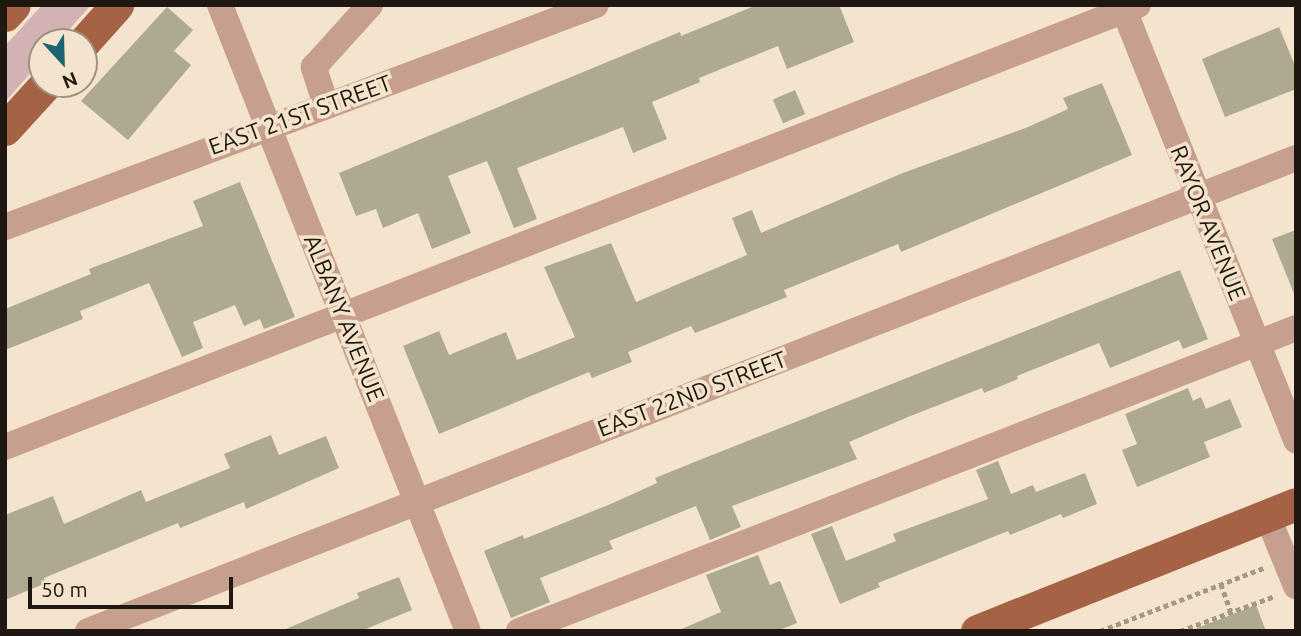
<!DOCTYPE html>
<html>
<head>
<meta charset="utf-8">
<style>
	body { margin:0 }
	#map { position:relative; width:1301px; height:636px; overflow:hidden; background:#f4e3cd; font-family:Ubuntu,sans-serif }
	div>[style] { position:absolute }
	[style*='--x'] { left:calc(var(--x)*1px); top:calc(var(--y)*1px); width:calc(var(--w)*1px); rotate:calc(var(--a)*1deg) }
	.green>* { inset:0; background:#d3b2b3 }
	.building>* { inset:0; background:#adaa91; transform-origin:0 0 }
	.path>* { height:4.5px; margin-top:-2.25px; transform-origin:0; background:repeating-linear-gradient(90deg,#a59887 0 5px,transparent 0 8.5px) }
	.minor>* { height:26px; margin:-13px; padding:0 13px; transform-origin:13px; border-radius:13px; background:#c69f8f }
	.major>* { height:33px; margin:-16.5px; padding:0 16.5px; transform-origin:16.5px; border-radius:16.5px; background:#a56245 }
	span { translate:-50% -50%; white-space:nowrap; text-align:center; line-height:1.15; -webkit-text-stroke:7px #f4e3cd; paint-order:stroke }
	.street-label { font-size:23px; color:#1e1810 }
	.frame { position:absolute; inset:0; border:7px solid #1e1810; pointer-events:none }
	.north { position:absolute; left:28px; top:28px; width:70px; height:70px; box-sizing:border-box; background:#f4e3cd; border:2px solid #9e9281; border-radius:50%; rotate:158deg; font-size:19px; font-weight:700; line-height:28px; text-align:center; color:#1e1810 }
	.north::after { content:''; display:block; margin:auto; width:24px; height:32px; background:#1c6472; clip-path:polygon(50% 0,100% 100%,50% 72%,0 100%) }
	.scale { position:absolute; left:28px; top:577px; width:205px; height:32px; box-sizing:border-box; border:4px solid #1e1810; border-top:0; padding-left:9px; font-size:21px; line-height:24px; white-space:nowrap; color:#1e1810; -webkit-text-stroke:5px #f4e3cd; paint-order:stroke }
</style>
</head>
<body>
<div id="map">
	<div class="green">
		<div style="clip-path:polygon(42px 5px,91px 5px,58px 42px,42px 42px,42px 60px,5px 102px,5px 46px)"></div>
	</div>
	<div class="building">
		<div style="clip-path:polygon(757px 5px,839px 5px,854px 42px,787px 69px,778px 46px,699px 78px,700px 82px,652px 102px,667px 139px,633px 153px,623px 127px,517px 168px,537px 219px,514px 228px,487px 161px,448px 176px,471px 233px,432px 249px,418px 213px,383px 228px,376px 209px,356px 216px,339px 173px,680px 32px,681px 36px)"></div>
		<div style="clip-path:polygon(167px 7px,193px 30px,174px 51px,191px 65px,128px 140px,81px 101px)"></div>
		<div style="clip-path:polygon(1279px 27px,1296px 68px,1296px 89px,1225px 117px,1202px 59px)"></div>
		<div style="clip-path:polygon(1102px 83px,1132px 155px,901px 252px,898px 244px,784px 290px,787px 297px,744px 314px,695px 333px,691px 326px,628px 352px,632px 362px,592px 378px,589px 372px,439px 434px,403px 346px,439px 331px,449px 355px,506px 332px,517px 360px,575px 337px,544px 267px,611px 243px,636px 302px,747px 255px,732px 218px,752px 210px,761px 233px,903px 173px,1028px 127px,1068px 109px,1063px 98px)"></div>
		<div style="left:795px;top:90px;width:26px;height:24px;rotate:67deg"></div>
		<div style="clip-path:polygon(240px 182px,295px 317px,264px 329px,260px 319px,244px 326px,235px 305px,193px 322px,203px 348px,182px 357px,149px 283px,80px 311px,83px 319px,5px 350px,5px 309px,91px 274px,89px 269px,203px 226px,193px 201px)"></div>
		<div style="clip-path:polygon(1296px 230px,1296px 296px,1295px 296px,1272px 239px)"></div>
		<div style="clip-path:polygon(1180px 270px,1208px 339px,1183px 349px,1179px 340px,1110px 368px,1099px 343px,1017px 376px,1018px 379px,984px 393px,982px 388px,908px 417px,849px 442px,857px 459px,732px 506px,741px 527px,710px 540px,696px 506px,609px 541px,613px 549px,540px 578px,550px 602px,511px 618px,484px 551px,523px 535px,524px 539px,613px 503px,657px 483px,655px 478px,702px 459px)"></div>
		<div style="clip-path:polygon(1188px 388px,1193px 401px,1201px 397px,1206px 409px,1230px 399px,1242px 427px,1204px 442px,1210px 457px,1137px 487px,1122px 450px,1137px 444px,1125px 414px)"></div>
		<div style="clip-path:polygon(271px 435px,279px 455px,326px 436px,339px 468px,246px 509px,244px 502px,180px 528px,178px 523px,44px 578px,46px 583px,5px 600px,5px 515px,53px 496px,64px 524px,141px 490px,146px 502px,230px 468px,224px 454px)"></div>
		<div style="clip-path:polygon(998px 461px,1011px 494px,1033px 485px,1036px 492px,1085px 473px,1097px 504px,1063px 518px,1061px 514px,1010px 535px,1008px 531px,878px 583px,880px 587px,840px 604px,811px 534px,832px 526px,846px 561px,896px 541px,893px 534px,988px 499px,976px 470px)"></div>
		<div style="clip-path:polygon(758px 555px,770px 585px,780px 581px,797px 623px,777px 631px,677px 631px,721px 612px,706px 575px)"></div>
		<div style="clip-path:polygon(399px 577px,412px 610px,361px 631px,281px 631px,359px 598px,357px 593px)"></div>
		<div style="clip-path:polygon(1256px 605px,1266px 631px,1195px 631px,1195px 629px)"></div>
	</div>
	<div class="path">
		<div style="--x:1221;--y:584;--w:29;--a:70"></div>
		<div style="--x:1100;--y:631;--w:175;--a:-21.1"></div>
		<div style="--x:1180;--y:631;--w:101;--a:-20.2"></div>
	</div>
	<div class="minor">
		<div style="--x:220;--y:5;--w:673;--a:68.39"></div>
		<div style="--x:1122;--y:5;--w:469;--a:68.2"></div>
		<div style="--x:326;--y:105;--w:40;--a:-108"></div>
		<div style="--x:314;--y:67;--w:84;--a:-47.9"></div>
		<div style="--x:5;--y:227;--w:631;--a:-20.59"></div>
		<div style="--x:5;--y:447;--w:1216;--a:-21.31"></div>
		<div style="--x:1267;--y:515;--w:77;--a:67.8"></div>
		<div style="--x:88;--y:631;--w:1297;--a:-21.38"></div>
		<div style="--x:519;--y:631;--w:834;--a:-21.3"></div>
	</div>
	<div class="major">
		<div style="--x:5;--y:15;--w:13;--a:-48"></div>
		<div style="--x:84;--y:42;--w:50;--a:-48.3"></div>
		<div style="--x:5;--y:129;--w:61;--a:-47.7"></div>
		<div style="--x:977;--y:631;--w:343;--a:-21.7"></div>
	</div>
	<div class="street-label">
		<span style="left:300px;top:115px;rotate:-20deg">EAST 21ST STREET</span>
		<span style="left:1208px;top:223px;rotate:68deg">RAYOR AVENUE</span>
		<span style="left:344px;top:318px;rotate:68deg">ALBANY AVENUE</span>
		<span style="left:692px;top:394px;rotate:-21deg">EAST 22ND STREET</span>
	</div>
	<div class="frame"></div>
	<div class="north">N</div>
	<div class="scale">50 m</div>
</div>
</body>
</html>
